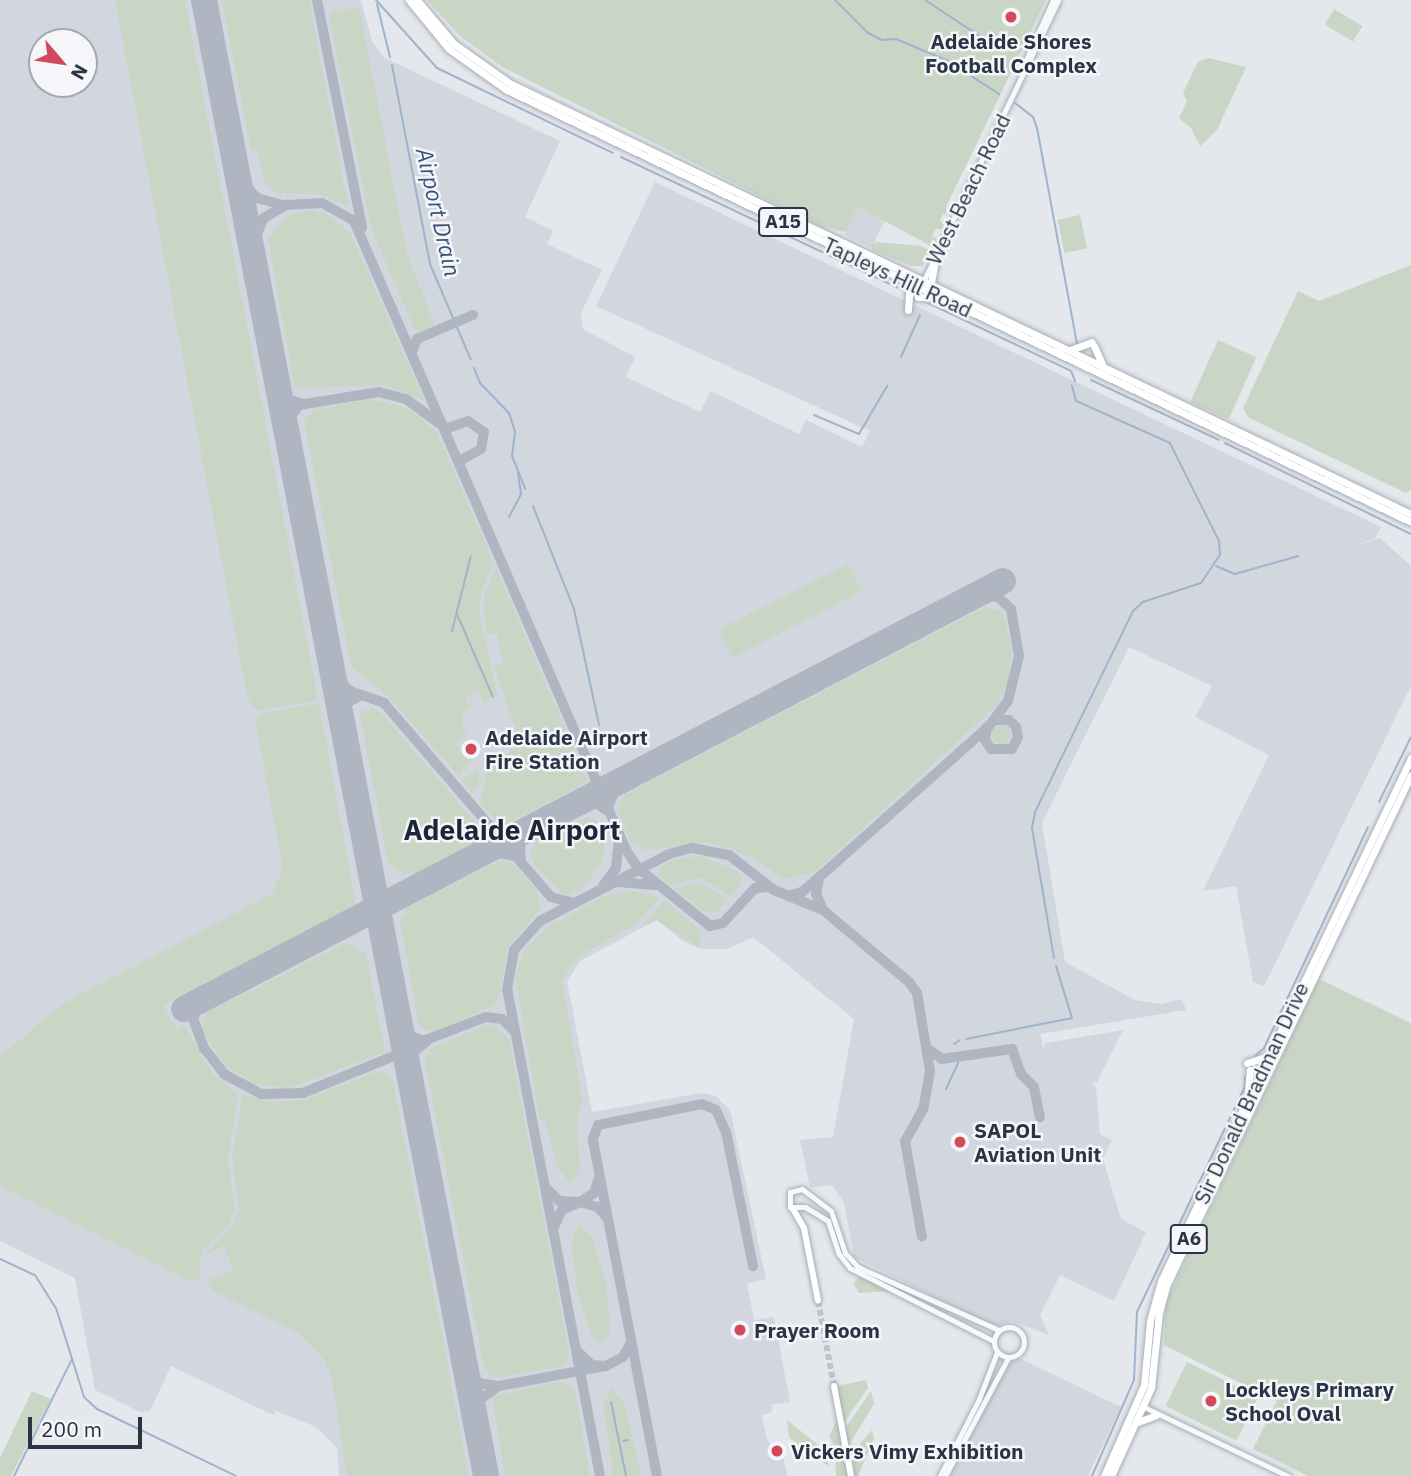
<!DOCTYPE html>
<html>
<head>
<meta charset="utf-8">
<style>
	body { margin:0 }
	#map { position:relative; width:1411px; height:1476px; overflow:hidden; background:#e4e7ec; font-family:"IBM Plex Sans",sans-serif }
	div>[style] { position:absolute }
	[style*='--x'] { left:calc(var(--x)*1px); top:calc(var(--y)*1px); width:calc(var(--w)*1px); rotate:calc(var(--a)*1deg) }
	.built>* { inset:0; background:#d2d6de; transform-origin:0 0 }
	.green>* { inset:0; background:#c9d6c5; transform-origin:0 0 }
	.round { border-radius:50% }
	.stream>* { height:2px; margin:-1px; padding:0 1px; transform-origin:1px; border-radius:1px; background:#9fb4cc }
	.taxiway>* { height:10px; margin:-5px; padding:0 5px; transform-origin:5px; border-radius:5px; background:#b0b6c1 }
	.runway>* { height:26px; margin:-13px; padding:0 13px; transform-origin:13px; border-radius:13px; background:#b0b6c1 }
	.secondary-tunnel>* { height:6px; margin-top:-3px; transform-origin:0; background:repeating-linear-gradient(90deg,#bfc3cb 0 6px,transparent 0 9px) }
	.roads { filter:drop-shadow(0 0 2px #a9aeb7) drop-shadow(0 0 2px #a9aeb7) }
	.tertiary>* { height:5px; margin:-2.5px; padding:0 2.5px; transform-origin:2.5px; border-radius:2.5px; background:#f7f8fa }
	.tertiary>.ring { margin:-2.5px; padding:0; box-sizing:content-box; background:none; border:5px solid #f7f8fa; border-radius:50% }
	.secondary>* { height:6px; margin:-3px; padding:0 3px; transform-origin:3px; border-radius:3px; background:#fff }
	.primary>* { height:7px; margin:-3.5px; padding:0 3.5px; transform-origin:3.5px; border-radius:3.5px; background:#fff }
	.dots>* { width:19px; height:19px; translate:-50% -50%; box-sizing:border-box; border:4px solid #f4f6f9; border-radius:50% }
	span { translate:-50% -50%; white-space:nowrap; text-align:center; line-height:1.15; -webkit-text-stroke:5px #f4f6f9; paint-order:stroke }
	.shield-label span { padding:2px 5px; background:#f4f6f9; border:2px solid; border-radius:5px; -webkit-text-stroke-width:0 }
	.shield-label { font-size:19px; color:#2b3445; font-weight:700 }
	.poi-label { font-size:21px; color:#2b3445; font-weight:700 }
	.left { translate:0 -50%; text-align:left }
	.street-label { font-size:21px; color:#2b3445 }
	.water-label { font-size:23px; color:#34527a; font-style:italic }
	.district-label { font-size:28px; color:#1d2536; font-weight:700 }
	.north { position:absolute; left:28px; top:28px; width:70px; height:70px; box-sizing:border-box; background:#f4f6f9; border:2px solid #a4a8b1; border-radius:50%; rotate:119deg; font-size:19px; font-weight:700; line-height:28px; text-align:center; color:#2b3445 }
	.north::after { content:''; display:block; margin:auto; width:24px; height:32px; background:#d1495b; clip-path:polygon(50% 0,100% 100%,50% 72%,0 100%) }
	.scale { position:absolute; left:28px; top:1417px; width:114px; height:32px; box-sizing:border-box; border:4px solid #2b3445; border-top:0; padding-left:9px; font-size:21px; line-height:24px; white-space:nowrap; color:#2b3445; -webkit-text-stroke:5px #f4f6f9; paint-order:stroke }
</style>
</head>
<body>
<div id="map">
	<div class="built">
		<div style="clip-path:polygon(evenodd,0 0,361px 0,372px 41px,383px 57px,560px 141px,525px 217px,553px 231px,547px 244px,602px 270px,581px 313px,583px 329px,635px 357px,626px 377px,700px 412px,711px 391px,799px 434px,806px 420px,862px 447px,870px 431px,596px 306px,655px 182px,1381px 527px,1375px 538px,1354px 546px,1380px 538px,1411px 566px,1411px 686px,1264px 986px,1253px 982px,1236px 886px,1203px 891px,1269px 755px,1195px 717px,1212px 686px,1129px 647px,1042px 823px,1065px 962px,1135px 1000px,1161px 1004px,1182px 999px,1186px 1010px,1040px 1034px,1044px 1050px,1045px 1043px,1123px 1030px,1097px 1082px,1091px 1084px,1096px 1087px,1100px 1134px,1112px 1140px,1103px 1159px,1121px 1219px,1146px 1232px,1114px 1301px,1060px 1275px,1040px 1315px,1049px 1335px,1013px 1321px,993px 1326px,854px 1257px,844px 1203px,832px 1185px,810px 1188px,800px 1140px,833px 1137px,854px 1019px,753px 937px,728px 949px,703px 949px,684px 942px,657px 920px,580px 961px,567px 981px,592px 1112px,702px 1093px,716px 1096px,730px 1110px,766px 1279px,747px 1284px,754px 1320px,774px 1317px,790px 1402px,771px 1405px,772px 1412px,762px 1415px,767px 1440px,783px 1455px,787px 1476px,339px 1476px,337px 1448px,316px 1427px,276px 1411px,273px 1415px,171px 1366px,150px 1411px,140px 1412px,95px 1390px,75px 1278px,0 1241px,0 0,42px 42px,84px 42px,84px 84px,42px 84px,42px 42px)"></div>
		<div style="left:858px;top:207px;width:30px;height:31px;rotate:26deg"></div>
		<div style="clip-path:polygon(1019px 1358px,1121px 1407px,1088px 1476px,950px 1476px,1004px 1364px)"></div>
	</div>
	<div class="green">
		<div style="clip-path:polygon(115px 0,185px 0,318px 700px,258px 711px,248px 700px)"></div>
		<div style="clip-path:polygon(222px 0,309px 0,348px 206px,319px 194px,277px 193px,266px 185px,257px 149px,251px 150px)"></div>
		<div style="clip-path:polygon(427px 0,1046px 0,946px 207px,947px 215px,943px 213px,940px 221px,944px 224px,941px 230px,936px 228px,932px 236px,937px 239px,933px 247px,858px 207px,846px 232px,822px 227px,504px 68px,460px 36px)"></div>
		<div style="clip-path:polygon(359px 7px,407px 254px,436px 328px,417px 335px,371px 228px,329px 13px)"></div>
		<div style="left:1334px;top:9px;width:33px;height:18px;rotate:31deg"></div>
		<div style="clip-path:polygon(1208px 58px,1246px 67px,1217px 130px,1200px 146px,1191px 128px,1179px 118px,1187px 101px,1183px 93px,1198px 62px)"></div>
		<div style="clip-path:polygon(308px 210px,327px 214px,350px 232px,424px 400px,384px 385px,295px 388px,268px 239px,288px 216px)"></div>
		<div style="left:1080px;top:215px;width:34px;height:23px;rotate:78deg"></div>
		<div style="clip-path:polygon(877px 242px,921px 246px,931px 251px,922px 266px,911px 266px,872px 250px,872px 244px)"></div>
		<div style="clip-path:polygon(1411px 265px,1411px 489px,1406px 493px,1249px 418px,1243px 408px,1298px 291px,1319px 301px)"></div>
		<div style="left:1218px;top:340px;width:42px;height:68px;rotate:24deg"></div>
		<div style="clip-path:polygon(370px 399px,410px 409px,437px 433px,494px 563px,482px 589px,479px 611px,497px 695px,484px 704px,478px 691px,465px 697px,470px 708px,461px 712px,464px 720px,460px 722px,467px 736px,456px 743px,467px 761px,473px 759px,459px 776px,385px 693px,351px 666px,304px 420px,315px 410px)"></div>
		<div style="left:848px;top:564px;width:31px;height:146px;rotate:63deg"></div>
		<div style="clip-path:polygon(496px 568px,588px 782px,501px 827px,480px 802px,489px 763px,509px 752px,517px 733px,494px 666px,503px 663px,497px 634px,487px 634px,484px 614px,485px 592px)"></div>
		<div style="clip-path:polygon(985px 607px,1003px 612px,1012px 650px,1009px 680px,997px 705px,815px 872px,784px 879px,748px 855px,708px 842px,646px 850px,631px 843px,618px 811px,624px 795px)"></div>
		<div style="clip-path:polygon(319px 703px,356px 906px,163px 1005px,176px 1029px,184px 1025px,212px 1073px,238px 1095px,228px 1159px,235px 1210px,229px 1224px,205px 1247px,199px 1264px,200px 1278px,192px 1282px,0 1186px,0 1057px,62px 1004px,272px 894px,283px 868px,255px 720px,264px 713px)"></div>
		<div style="clip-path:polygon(372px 707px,381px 713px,487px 836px,419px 873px,403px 874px,394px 868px,388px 862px,360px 713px)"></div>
		<div class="round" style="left:991px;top:725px;width:20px;height:20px"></div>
		<div style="clip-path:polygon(478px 767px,479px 783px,472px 793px,461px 781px)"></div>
		<div style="clip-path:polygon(586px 817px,596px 819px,606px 832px,603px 859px,585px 886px,565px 896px,534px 864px,530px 852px,539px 840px)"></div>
		<div style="clip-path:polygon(701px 856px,738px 872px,742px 878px,737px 890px,730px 896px,700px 877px,670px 886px,659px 875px,661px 867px,674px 859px)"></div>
		<div style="clip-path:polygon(501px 860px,515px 865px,538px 892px,540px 910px,507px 948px,500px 995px,493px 1006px,438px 1030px,425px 1030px,419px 1024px,400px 921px,408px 907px)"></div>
		<div style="clip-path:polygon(698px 882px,727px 899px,717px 912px,704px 912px,674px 889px)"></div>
		<div style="clip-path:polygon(633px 891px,660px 898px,633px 926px,577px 957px,562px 980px,582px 1100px,577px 1121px,580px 1171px,570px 1184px,557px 1165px,545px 1119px,540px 1120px,515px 976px,525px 950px,549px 926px,605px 896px)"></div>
		<div style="clip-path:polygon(665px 900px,702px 932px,699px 948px,657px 920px,641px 926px)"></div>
		<div style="clip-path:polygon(346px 943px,366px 954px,385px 1052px,289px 1088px,255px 1084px,225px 1066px,201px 1029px,206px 1013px)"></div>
		<div style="clip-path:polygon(1319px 979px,1411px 1023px,1411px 1476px,1308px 1476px,1253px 1449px,1277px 1401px,1164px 1345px,1166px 1302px)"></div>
		<div style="clip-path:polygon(487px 1025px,496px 1025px,509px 1040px,569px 1351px,567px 1363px,559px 1367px,492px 1378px,484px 1367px,425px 1061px,431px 1048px)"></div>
		<div style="clip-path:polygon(378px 1071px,387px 1073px,393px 1082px,469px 1476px,347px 1476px,331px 1375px,322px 1357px,298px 1333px,213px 1291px,207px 1281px,233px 1270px,224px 1246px,205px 1255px,233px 1224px,239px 1209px,232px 1158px,243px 1094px,270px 1102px,304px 1100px)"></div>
		<div style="clip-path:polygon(580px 1225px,593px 1238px,607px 1289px,610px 1333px,602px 1345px,591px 1334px,578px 1294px,572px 1250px,574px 1231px)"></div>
		<div style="clip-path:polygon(859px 1277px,861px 1277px,891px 1291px,859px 1293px,853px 1283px)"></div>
		<div style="left:1187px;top:1362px;width:79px;height:49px;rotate:26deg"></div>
		<div style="clip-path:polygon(866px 1380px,868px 1388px,843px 1424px,837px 1386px)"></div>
		<div style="clip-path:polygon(559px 1381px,570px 1386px,576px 1396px,590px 1476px,505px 1476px,492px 1397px)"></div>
		<div style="clip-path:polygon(611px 1388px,625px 1405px,641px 1476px,614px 1476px,603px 1407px)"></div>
		<div style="clip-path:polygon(32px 1391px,51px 1399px,11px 1476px,0 1476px,0 1458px)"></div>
		<div style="clip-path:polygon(871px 1391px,874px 1404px,847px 1448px,846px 1427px)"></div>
		<div style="clip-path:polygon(838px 1418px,847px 1476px,836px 1476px,835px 1448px,829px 1436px)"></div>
		<div style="clip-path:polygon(787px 1420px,828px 1453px,828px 1466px,789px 1438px)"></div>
		<div style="clip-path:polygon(872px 1430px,874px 1439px,858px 1476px,853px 1476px,854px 1451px)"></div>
	</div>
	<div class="stream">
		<div style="--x:376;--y:0;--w:91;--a:48.1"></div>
		<div style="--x:437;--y:68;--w:195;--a:25.8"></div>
		<div style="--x:835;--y:0;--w:47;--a:45"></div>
		<div style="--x:868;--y:33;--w:16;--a:27"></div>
		<div style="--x:882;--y:40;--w:14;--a:-4"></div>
		<div style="--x:896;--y:39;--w:56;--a:22.9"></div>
		<div style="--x:948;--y:61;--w:61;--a:32.9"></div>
		<div style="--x:925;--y:0;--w:89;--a:33.5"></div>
		<div style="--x:377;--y:4;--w:55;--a:76.2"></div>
		<div style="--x:392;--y:65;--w:203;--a:79.2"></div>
		<div style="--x:430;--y:264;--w:104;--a:66.9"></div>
		<div style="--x:1015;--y:103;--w:23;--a:38"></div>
		<div style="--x:1033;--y:117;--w:12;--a:70"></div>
		<div style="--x:1037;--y:128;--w:220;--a:79.5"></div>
		<div style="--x:621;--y:157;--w:315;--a:25.3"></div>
		<div style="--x:926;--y:302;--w:161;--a:25.4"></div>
		<div style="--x:1071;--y:371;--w:11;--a:68"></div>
		<div style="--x:901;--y:357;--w:46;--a:-65.7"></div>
		<div style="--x:474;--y:368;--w:16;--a:68"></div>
		<div style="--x:480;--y:383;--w:42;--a:46"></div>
		<div style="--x:509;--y:413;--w:20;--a:72"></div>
		<div style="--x:515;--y:432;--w:24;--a:97"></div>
		<div style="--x:512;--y:456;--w:35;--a:68"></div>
		<div style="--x:1091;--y:380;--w:141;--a:25.1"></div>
		<div style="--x:814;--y:415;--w:49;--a:22.9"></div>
		<div style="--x:859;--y:434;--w:56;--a:-59.7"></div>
		<div style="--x:1225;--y:443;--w:207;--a:26.1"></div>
		<div style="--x:533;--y:506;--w:111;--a:68.3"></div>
		<div style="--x:574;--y:609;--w:119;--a:77.8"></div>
		<div style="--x:509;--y:517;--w:26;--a:-62"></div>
		<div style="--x:521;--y:494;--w:21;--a:-98"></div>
		<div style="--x:1216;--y:566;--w:21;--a:23"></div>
		<div style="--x:1235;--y:574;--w:66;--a:-15.9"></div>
		<div style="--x:457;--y:614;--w:90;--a:66.6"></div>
		<div style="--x:452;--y:631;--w:77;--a:-75.8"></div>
		<div style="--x:1379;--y:802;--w:72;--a:-63.8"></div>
		<div style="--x:1054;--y:958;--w:132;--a:-99.6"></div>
		<div style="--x:1032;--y:828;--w:16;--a:-79"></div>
		<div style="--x:1035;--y:812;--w:224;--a:-64"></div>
		<div style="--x:1133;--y:611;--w:13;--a:-42"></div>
		<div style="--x:1143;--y:602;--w:61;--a:-18.1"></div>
		<div style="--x:1201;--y:583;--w:34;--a:-56"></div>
		<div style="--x:1220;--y:555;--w:14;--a:-94"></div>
		<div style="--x:1219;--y:541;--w:110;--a:-116.6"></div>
		<div style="--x:1170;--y:443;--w:103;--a:-155.9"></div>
		<div style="--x:1076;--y:401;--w:16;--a:-105"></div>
		<div style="--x:966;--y:1039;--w:108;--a:-11.2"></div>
		<div style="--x:1072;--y:1018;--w:54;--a:-107.1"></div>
		<div style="--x:954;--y:1044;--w:7;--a:-34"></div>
		<div style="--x:1255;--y:1056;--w:12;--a:-42"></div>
		<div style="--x:1264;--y:1048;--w:244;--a:-64.8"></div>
		<div style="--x:946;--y:1089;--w:29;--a:-65"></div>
		<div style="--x:0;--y:1259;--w:38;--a:25"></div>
		<div style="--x:35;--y:1275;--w:39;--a:58"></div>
		<div style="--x:56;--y:1308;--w:93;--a:72.5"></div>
		<div style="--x:84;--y:1397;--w:18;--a:43"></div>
		<div style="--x:97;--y:1409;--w:154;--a:25.7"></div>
		<div style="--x:611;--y:1402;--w:76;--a:78.5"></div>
		<div style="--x:623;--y:1441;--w:5;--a:-11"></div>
		<div style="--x:14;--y:1476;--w:131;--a:-63.6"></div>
		<div style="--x:1092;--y:1476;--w:105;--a:-66.4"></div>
		<div style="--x:1134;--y:1380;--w:68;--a:-87.5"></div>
		<div style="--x:1137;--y:1312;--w:250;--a:-64.4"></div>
		<div style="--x:1245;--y:1087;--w:10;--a:-90"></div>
	</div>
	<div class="taxiway">
		<div style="--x:317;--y:0;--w:232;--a:78.8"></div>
		<div style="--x:238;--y:178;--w:28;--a:46"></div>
		<div style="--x:257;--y:198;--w:27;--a:15"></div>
		<div style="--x:251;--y:247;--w:32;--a:-66"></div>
		<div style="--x:264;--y:218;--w:26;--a:-31"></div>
		<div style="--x:286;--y:205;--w:36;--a:-3"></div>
		<div style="--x:322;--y:203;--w:37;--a:29"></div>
		<div style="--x:354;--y:221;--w:685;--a:66.61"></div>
		<div style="--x:626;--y:850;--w:23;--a:56"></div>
		<div style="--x:639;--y:869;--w:91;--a:38.8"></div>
		<div style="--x:710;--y:926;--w:13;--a:-13"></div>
		<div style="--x:723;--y:923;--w:47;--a:-47.6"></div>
		<div style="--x:755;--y:888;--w:14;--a:-4"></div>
		<div style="--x:412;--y:352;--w:14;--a:-69"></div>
		<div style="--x:417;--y:339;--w:61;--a:-23.2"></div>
		<div style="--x:277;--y:386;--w:17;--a:50"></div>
		<div style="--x:288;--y:399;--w:16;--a:18"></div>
		<div style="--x:285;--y:425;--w:24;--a:-55"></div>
		<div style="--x:299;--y:405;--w:81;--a:-9.2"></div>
		<div style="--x:379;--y:392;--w:28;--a:15"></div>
		<div style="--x:406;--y:399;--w:42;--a:36.3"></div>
		<div style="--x:445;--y:429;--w:24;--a:-19"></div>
		<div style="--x:468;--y:421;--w:19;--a:35"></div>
		<div style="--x:484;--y:432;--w:17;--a:100"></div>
		<div style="--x:481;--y:449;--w:25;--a:151"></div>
		<div style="--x:332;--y:673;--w:25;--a:45"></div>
		<div style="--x:350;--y:691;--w:36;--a:19"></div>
		<div style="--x:384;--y:703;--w:256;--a:49.3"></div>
		<div style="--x:551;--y:897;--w:23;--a:15"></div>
		<div style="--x:340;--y:717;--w:17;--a:-59"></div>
		<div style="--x:349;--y:702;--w:14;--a:-30"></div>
		<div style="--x:987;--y:727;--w:13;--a:99"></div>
		<div style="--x:985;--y:740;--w:11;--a:56"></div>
		<div style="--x:991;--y:749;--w:21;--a:0"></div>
		<div style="--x:1012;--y:749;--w:13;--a:-63"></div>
		<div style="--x:1018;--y:737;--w:10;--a:-101"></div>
		<div style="--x:1016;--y:727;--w:10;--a:-135"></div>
		<div style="--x:1009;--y:720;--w:14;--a:180"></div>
		<div style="--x:581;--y:803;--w:16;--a:4"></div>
		<div style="--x:597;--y:804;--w:13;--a:32"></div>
		<div style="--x:608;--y:807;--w:25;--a:-67"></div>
		<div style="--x:489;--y:851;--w:25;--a:11"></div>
		<div style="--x:521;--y:862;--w:18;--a:-93"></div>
		<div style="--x:520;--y:844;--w:15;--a:-62"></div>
		<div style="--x:819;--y:879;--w:15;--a:101"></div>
		<div style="--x:816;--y:894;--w:17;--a:66"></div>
		<div style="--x:618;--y:882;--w:36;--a:5"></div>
		<div style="--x:603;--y:886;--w:22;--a:-54"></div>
		<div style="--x:616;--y:868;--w:28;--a:-84"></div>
		<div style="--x:788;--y:896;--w:15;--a:-16"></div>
		<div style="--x:802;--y:892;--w:28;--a:-41"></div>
		<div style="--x:823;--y:874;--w:222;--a:-41.7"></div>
		<div style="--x:989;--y:726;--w:31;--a:-53"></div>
		<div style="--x:1008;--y:701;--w:46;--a:-76.3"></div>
		<div style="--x:1019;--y:656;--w:48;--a:-99.7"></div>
		<div style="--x:1011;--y:609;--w:19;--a:-137"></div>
		<div style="--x:997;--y:596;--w:24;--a:175"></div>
		<div style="--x:204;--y:998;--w:23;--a:119"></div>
		<div style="--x:193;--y:1018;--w:32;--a:70"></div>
		<div style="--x:204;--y:1048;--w:33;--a:52"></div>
		<div style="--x:224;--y:1074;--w:42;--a:28.4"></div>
		<div style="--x:261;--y:1094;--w:42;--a:-1.4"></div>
		<div style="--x:303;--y:1093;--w:109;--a:-22.1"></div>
		<div style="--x:399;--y:1020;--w:18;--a:56"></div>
		<div style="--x:409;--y:1035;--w:15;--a:23"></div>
		<div style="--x:423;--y:1041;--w:67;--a:-20.9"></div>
		<div style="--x:486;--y:1017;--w:16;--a:7"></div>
		<div style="--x:502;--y:1019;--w:16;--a:45"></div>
		<div style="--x:927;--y:1048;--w:19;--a:36"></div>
		<div style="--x:942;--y:1059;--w:71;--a:-8.1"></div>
		<div style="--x:1012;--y:1049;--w:27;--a:70"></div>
		<div style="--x:1021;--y:1074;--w:18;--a:45"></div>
		<div style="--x:1034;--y:1087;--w:31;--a:79"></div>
		<div style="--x:408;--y:1072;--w:18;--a:-81"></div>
		<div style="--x:411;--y:1054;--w:21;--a:-39"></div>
		<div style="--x:547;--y:1189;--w:17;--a:45"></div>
		<div style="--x:559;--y:1201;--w:21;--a:3"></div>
		<div style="--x:580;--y:1202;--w:17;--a:-33"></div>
		<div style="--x:594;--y:1193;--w:16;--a:-72"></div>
		<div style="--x:554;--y:1227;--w:19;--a:-65"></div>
		<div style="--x:562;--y:1210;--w:20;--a:-24"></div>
		<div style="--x:580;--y:1202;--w:19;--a:16"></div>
		<div style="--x:598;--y:1207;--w:13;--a:51"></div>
		<div style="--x:577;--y:1351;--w:21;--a:43"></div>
		<div style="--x:592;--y:1365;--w:14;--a:4"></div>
		<div style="--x:606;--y:1366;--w:19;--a:-28"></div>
		<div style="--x:623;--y:1357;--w:17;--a:-62"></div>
		<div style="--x:466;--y:1369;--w:19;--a:47"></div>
		<div style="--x:479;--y:1383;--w:20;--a:9"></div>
		<div style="--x:499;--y:1386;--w:109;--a:-10.6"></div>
		<div style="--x:475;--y:1416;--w:18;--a:-71"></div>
		<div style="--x:481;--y:1399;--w:22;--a:-36"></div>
		<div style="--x:600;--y:1476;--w:495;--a:-100.8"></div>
		<div style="--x:507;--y:990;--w:41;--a:-80.1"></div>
		<div style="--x:514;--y:950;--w:39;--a:-48"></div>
		<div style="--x:540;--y:921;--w:145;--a:-27.4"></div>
		<div style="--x:669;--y:854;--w:24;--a:-15"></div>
		<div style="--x:692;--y:848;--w:38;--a:11"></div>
		<div style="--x:729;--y:855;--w:57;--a:37.9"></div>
		<div style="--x:774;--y:890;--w:53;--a:22.2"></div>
		<div style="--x:823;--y:910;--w:112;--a:39.9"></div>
		<div style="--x:909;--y:982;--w:14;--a:54"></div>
		<div style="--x:917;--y:993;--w:79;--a:80.5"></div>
		<div style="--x:930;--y:1071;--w:39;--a:100"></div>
		<div style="--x:923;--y:1109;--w:37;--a:119"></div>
		<div style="--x:905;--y:1141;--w:97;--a:80"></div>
		<div style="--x:657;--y:1476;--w:343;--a:-100.8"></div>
		<div style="--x:593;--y:1139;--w:15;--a:-70"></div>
		<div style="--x:598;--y:1125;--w:106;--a:-11.4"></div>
		<div style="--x:702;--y:1104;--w:15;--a:23"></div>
		<div style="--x:716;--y:1110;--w:24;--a:66"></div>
		<div style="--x:726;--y:1132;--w:137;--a:78.6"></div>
	</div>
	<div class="runway">
		<div style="--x:204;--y:0;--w:1503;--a:79.18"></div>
		<div style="--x:184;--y:1009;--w:924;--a:-27.59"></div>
	</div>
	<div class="secondary-tunnel">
		<div style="--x:818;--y:1301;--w:86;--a:79.3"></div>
	</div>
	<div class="roads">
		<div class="tertiary">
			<div style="--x:1022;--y:69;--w:76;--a:-65.8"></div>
			<div style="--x:924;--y:280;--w:310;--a:-64.4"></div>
			<div style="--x:805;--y:1207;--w:15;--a:180"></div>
			<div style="--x:790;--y:1207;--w:15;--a:-90"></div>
			<div style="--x:790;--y:1192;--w:12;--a:-14"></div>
			<div style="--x:802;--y:1189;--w:36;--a:37"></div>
			<div style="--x:831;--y:1211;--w:44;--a:71.6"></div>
			<div style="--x:845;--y:1253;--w:19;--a:47"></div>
			<div style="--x:858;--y:1267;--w:154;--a:24.1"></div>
			<div style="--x:805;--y:1207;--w:27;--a:31"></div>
			<div style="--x:828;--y:1221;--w:35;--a:72"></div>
			<div style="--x:839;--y:1254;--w:18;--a:52"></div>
			<div style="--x:850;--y:1268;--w:161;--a:27"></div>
			<div class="ring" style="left:994px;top:1327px;width:25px;height:25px"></div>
			<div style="--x:1144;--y:1407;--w:160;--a:25.6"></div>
			<div style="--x:940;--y:1476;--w:86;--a:-63.1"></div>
			<div style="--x:979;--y:1399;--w:50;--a:-69"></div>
			<div style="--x:945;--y:1476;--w:134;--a:-61.9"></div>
		</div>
		<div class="secondary">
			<div style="--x:793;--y:1209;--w:22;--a:60"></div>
			<div style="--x:804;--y:1228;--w:74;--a:79.1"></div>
			<div style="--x:834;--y:1386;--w:92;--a:79.3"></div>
		</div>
		<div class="primary">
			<div style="--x:409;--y:0;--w:63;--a:50.8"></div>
			<div style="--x:449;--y:49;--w:71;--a:35.3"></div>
			<div style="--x:507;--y:90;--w:1002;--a:25.54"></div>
			<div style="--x:417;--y:0;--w:57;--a:49.9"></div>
			<div style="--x:454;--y:44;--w:70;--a:35.1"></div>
			<div style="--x:511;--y:84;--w:997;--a:25.54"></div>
			<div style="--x:931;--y:283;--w:28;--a:-80"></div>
			<div style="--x:918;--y:297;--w:18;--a:0"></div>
			<div style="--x:908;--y:310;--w:27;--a:-86"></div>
			<div style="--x:1094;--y:346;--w:20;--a:66"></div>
			<div style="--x:1070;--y:350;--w:23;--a:-20"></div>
			<div style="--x:1247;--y:1063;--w:20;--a:-18"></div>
			<div style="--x:1248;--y:1091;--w:21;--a:-85"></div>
			<div style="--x:1138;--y:1422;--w:19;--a:-21"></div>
			<div style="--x:1104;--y:1476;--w:99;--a:-66.3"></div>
			<div style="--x:1144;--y:1385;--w:64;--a:-84.6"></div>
			<div style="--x:1150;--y:1321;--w:41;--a:-74.6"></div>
			<div style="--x:1161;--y:1281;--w:580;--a:-64.45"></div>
			<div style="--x:1111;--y:1476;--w:97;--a:-65.6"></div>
			<div style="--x:1151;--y:1388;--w:75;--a:-83.9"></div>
			<div style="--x:1159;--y:1313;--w:30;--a:-75"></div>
			<div style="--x:1167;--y:1284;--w:564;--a:-64.39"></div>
		</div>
	</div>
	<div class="dots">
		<div style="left:1011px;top:17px;background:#d1495b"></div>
		<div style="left:471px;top:749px;background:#d1495b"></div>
		<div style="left:960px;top:1142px;background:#d1495b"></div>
		<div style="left:740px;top:1330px;background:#d1495b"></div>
		<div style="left:1211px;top:1401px;background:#d1495b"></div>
		<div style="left:777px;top:1451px;background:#d1495b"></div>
	</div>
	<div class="shield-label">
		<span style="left:783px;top:222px">A15</span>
		<span style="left:1189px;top:1239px">A6</span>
	</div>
	<div class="poi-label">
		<span style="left:1011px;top:53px">Adelaide Shores<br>Football Complex</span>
		<span class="left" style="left:485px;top:749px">Adelaide Airport<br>Fire Station</span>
		<span class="left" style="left:974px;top:1142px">SAPOL<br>Aviation Unit</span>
		<span class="left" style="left:754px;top:1330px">Prayer Room</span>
		<span class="left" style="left:1225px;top:1401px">Lockleys Primary<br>School Oval</span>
		<span class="left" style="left:791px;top:1451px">Vickers Vimy Exhibition</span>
	</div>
	<div class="street-label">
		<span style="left:968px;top:189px;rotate:-64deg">West Beach Road</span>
		<span style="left:898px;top:277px;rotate:25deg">Tapleys Hill Road</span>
		<span style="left:1251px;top:1093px;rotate:-65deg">Sir Donald Bradman Drive</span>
	</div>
	<div class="water-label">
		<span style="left:439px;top:212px;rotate:77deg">Airport Drain</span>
	</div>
	<div class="district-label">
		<span style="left:512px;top:830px">Adelaide Airport</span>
	</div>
	<div class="north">N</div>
	<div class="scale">200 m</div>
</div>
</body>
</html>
